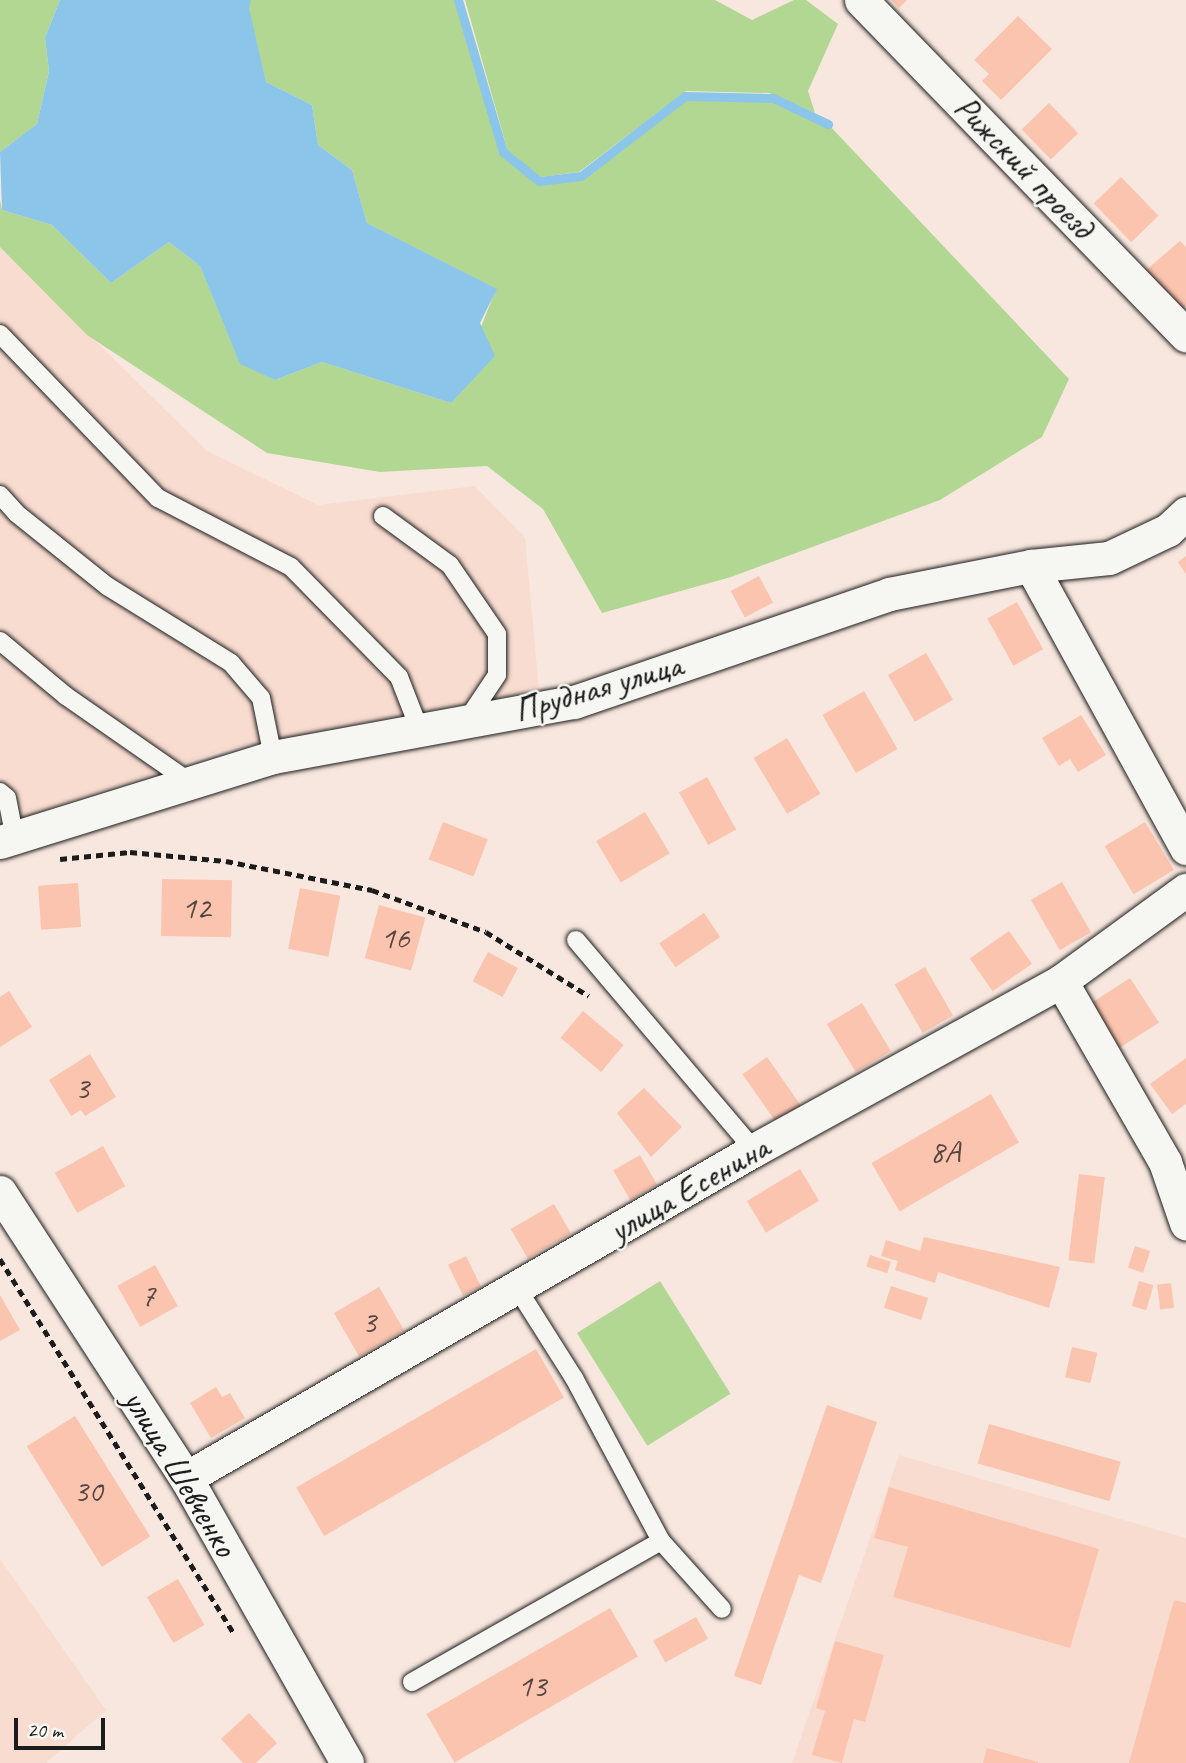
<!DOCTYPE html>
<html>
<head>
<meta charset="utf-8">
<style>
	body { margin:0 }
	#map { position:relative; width:1186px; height:1763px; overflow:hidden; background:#f8e7de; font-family:Caveat,sans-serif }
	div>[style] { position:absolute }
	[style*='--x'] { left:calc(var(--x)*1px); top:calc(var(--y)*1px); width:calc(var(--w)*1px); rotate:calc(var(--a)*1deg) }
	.built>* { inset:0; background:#f9dcd0 }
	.green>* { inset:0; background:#b2d793; transform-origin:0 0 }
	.water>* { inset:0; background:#8bc5ea }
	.stream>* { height:9px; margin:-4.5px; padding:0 4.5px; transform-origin:4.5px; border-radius:4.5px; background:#8bc5ea }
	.building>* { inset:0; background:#fbc4af; transform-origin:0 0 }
	.path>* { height:4.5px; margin-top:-2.25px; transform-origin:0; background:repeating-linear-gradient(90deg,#1c1c1c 0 7px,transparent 0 12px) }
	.roads { filter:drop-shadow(0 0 2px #1c1c1c) drop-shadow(0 0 2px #1c1c1c) }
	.lane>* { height:18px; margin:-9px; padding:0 9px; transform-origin:9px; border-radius:9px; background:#f6f6f2 }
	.street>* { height:33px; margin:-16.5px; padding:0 16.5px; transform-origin:16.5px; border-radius:16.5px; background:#f6f6f2 }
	span { translate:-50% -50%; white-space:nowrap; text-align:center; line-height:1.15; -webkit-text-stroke:5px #f6f6f2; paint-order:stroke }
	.number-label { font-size:32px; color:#544641 }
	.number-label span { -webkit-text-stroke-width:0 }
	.street-label { font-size:35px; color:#1c1c1c }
	.scale { position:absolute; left:14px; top:1718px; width:91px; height:32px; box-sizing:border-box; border:4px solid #1c1c1c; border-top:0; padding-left:9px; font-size:21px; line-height:24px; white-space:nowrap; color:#1c1c1c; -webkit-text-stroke:5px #f6f6f2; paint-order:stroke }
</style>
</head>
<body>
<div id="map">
	<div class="built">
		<div style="clip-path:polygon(0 247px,207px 451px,318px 505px,475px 486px,525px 538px,539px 690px,226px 749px,0 825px)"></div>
		<div style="clip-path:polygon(899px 1455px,1186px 1538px,1186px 1763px,792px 1763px)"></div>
		<div style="clip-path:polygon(0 1559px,106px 1710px,46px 1763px,0 1763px)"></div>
	</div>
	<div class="green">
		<div style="clip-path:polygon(0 0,60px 0,45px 38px,49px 71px,37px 124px,0 152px)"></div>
		<div style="clip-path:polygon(251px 0,458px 0,503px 152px,539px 181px,581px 176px,685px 96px,773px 98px,828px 124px,1069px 379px,1042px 437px,940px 500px,731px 577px,602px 613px,543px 509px,487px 466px,380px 472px,267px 453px,87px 335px,0 247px,0 200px,2px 210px,52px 225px,111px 283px,169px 242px,200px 266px,240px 363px,275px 380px,322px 362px,451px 403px,496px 289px,367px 223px,352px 170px,318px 145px,312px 105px,266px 82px,248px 8px)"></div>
		<div style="clip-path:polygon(465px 0,715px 0,752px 20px,794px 0,806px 0,838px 24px,808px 91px,815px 113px,769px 93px,686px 91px,579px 172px,540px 177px,508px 152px)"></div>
		<div style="left:660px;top:1281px;width:133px;height:98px;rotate:58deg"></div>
	</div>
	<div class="water">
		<div style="clip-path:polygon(60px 0,251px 0,249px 8px,266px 82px,312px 105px,318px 145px,352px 170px,367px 223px,497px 289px,480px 323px,495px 356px,451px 403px,322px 362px,275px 380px,240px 364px,200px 266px,169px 242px,111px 283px,52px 225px,2px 210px,0 152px,37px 124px,49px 71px,45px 38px)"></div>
	</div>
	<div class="stream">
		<div style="--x:458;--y:0;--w:159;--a:73.5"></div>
		<div style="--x:503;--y:152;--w:46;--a:38.9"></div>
		<div style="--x:539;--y:181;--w:42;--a:-6.8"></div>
		<div style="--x:581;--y:176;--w:131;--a:-37.6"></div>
		<div style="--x:685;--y:96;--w:88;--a:1.3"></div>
		<div style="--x:773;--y:98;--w:61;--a:25.3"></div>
	</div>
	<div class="building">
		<div style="clip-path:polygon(891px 0,907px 0,899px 8px)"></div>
		<div style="clip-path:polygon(1018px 16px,1052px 49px,1001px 100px,982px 81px,989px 74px,974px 60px)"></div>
		<div style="left:1049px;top:103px;width:42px;height:38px;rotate:46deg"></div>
		<div style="left:1121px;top:177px;width:54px;height:38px;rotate:46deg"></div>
		<div style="clip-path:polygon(1180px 241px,1186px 247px,1186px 306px,1173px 317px,1138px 277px)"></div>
		<div style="clip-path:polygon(1186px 556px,1186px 574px,1178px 562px)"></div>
		<div style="left:759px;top:576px;width:30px;height:32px;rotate:62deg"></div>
		<div style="left:1017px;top:602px;width:54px;height:34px;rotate:61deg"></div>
		<div style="left:926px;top:653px;width:54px;height:44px;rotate:60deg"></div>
		<div style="left:864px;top:691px;width:67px;height:48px;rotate:60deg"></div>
		<div style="clip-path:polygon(1081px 715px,1106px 755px,1078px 772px,1070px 759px,1059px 766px,1042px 738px)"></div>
		<div style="left:787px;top:738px;width:65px;height:39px;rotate:59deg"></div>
		<div style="left:707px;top:777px;width:60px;height:32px;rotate:61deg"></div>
		<div style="left:645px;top:812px;width:48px;height:57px;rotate:59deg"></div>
		<div style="left:443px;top:822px;width:48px;height:40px;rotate:21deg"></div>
		<div style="left:1145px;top:822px;width:56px;height:47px;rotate:59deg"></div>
		<div style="left:162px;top:879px;width:70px;height:57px;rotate:1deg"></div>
		<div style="left:1062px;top:882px;width:58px;height:36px;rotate:60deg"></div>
		<div style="left:78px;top:883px;width:44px;height:40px;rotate:86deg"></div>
		<div style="left:300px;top:888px;width:41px;height:62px;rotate:11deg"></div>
		<div style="left:379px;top:905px;width:48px;height:55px;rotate:15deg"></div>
		<div style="left:704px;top:913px;width:29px;height:54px;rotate:56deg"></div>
		<div style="left:1009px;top:931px;width:40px;height:48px;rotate:55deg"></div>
		<div style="left:488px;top:952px;width:34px;height:33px;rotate:28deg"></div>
		<div style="left:925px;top:967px;width:56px;height:35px;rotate:60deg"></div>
		<div style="left:1130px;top:978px;width:53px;height:47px;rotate:57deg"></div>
		<div style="clip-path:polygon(9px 991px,32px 1027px,0 1047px,0 997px)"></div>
		<div style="left:862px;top:1003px;width:56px;height:41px;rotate:59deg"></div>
		<div style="left:583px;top:1011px;width:53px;height:35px;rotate:40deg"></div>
		<div style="clip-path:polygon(90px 1054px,116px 1097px,85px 1116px,81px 1110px,71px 1116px,49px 1080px)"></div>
		<div style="left:767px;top:1057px;width:60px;height:30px;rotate:55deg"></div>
		<div style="clip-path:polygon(1186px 1058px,1186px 1104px,1172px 1114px,1150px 1084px)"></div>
		<div style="clip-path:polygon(644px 1088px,682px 1127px,651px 1157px,617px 1113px)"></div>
		<div style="left:991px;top:1094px;width:56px;height:138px;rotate:60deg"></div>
		<div style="left:103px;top:1146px;width:46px;height:55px;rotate:61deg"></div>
		<div style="left:640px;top:1155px;width:34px;height:31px;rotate:60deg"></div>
		<div style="left:800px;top:1169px;width:37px;height:62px;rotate:59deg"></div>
		<div style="left:1079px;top:1174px;width:26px;height:87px;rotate:7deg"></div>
		<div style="left:554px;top:1204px;width:34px;height:50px;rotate:60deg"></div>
		<div style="clip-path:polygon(924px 1237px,1060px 1267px,1049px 1308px,938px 1272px,935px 1283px,895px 1270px,898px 1261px,881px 1256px,886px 1240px,920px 1251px)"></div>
		<div style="left:1135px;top:1246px;width:16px;height:23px;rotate:18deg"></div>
		<div style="left:870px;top:1255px;width:22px;height:12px;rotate:18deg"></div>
		<div style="left:466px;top:1256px;width:34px;height:20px;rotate:64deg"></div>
		<div style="left:155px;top:1265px;width:47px;height:43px;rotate:61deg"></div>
		<div style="left:1139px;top:1281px;width:15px;height:26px;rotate:16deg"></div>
		<div style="left:1171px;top:1283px;width:25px;height:14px;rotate:83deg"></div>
		<div style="left:891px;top:1286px;width:39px;height:23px;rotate:18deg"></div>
		<div style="left:379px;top:1287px;width:50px;height:52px;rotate:60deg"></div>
		<div style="clip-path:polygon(0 1295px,20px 1330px,0 1341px)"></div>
		<div style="left:1072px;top:1347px;width:26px;height:31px;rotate:13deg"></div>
		<div style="left:536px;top:1349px;width:56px;height:277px;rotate:60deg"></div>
		<div style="clip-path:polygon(216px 1387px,222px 1397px,230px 1393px,245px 1418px,211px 1438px,190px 1403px)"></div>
		<div style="clip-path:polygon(827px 1405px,877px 1422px,821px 1583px,799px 1575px,761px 1685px,734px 1676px)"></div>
		<div style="left:75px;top:1416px;width:142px;height:57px;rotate:58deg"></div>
		<div style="left:989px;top:1424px;width:137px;height:41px;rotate:16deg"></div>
		<div style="clip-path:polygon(889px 1487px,1099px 1549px,1070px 1648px,893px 1597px,908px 1547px,874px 1538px)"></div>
		<div style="left:178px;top:1579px;width:53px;height:36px;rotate:60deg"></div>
		<div style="clip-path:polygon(1174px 1600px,1186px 1603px,1186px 1763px,1129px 1763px)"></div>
		<div style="left:610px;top:1608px;width:56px;height:212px;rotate:60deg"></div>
		<div style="left:696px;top:1617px;width:25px;height:49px;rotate:61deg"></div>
		<div style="clip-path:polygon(835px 1641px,884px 1655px,865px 1722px,854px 1719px,842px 1763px,812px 1755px,825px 1711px,816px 1708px)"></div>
		<div style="clip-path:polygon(249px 1713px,277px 1743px,256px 1763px,243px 1763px,221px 1739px)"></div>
		<div style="clip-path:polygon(987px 1748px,1038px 1762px,1038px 1763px,983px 1763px)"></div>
	</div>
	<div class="path">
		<div style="--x:60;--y:859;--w:70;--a:-5.7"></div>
		<div style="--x:130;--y:852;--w:96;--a:5.4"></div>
		<div style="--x:226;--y:861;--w:149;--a:11.2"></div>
		<div style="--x:372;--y:890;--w:121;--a:20.2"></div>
		<div style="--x:486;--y:932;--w:121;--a:31.9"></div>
		<div style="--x:0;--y:1259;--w:440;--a:58"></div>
	</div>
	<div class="roads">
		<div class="lane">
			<div style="--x:0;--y:334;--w:228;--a:46.1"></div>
			<div style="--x:158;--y:498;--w:150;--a:27.4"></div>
			<div style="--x:291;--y:567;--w:154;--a:45.5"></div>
			<div style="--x:399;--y:677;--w:58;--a:68.7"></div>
			<div style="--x:0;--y:495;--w:24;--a:48"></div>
			<div style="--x:16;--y:513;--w:117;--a:38.7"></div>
			<div style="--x:107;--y:586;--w:146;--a:31.8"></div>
			<div style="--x:231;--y:663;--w:46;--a:49.4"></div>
			<div style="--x:261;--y:698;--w:60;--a:78.5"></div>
			<div style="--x:383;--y:516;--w:83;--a:36.2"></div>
			<div style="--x:450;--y:565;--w:83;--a:55.7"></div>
			<div style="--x:497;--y:634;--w:41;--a:90"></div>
			<div style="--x:497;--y:675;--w:58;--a:123.7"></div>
			<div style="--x:0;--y:641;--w:86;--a:39.8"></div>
			<div style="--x:66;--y:696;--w:147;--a:34.8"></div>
			<div style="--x:0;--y:792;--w:9;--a:41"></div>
			<div style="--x:7;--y:798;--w:38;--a:79"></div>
			<div style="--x:576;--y:940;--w:275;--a:49.7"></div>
			<div style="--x:517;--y:1288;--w:107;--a:57.7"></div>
			<div style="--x:574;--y:1378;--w:185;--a:61.9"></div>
			<div style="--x:661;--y:1541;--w:91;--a:48.1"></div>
			<div style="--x:412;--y:1682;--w:286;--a:-29.5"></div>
		</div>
		<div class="street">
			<div style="--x:861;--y:0;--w:467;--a:45.9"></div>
			<div style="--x:1031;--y:566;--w:322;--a:61.2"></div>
			<div style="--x:0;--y:842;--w:286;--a:-17.3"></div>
			<div style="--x:273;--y:757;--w:306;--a:-10.4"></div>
			<div style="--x:574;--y:702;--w:333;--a:-18.9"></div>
			<div style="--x:889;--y:594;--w:145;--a:-11.2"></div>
			<div style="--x:1031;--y:566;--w:78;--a:-5.9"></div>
			<div style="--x:1109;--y:558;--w:65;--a:-25.4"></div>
			<div style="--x:1168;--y:530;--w:25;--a:-43"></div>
			<div style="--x:1061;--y:981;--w:209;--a:60.1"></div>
			<div style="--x:1165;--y:1162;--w:65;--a:71"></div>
			<div style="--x:0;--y:1192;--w:341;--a:57"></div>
			<div style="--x:186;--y:1478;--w:327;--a:60.5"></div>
			<div style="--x:186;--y:1478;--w:656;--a:-30"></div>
			<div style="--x:754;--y:1150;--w:350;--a:-28.8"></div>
			<div style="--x:1061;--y:981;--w:155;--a:-36.1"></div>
		</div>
	</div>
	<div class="number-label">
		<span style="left:196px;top:908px">12</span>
		<span style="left:395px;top:938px">16</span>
		<span style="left:82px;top:1088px">3</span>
		<span style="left:945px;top:1152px">8А</span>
		<span style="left:148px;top:1296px">7</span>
		<span style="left:369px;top:1322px">3</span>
		<span style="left:88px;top:1491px">30</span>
		<span style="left:532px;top:1686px">13</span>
	</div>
	<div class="street-label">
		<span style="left:1024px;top:167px;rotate:46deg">Рижский проезд</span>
		<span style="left:598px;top:688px;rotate:-16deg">Прудная улица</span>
		<span style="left:689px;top:1189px;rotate:-30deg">улица Есенина</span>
		<span style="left:180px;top:1473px;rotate:59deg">улица Шевченко</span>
	</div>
	<div class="scale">20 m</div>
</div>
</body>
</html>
